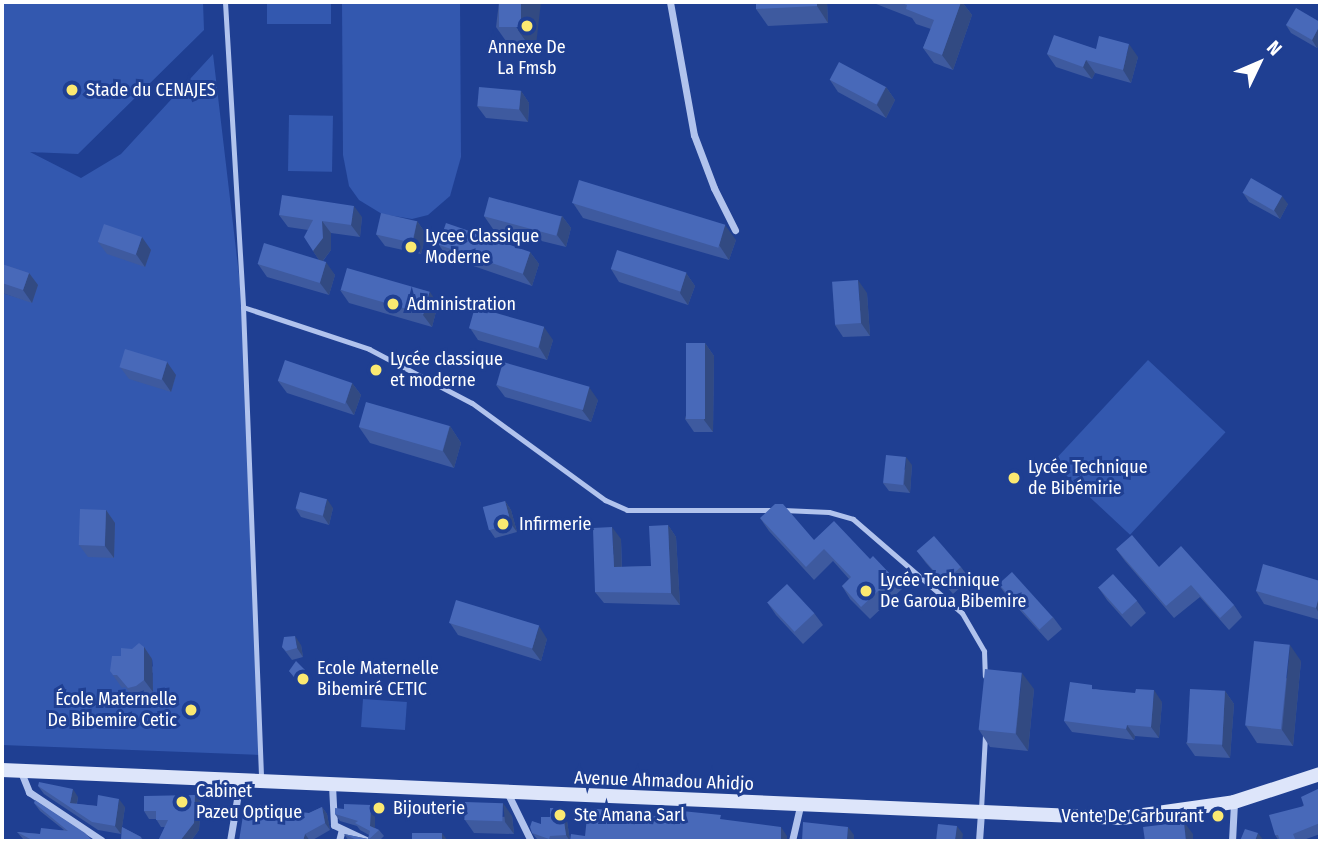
<!DOCTYPE html>
<html>
<head>
<meta charset="utf-8">
<style>
	body { margin:0 }
	#map { position:relative; width:1322px; height:843px; overflow:hidden; background:#1f3f92; font-family:"Fira Sans Condensed",sans-serif }
	div>[style] { position:absolute }
	[style*='--x'] { left:calc(var(--x)*1px); top:calc(var(--y)*1px); width:calc(var(--w)*1px); rotate:calc(var(--a)*1deg) }
	.green>* { inset:0; background:#3358af; transform-origin:0 0 }
	.service>* { height:5px; margin:-2.5px; padding:0 2.5px; transform-origin:2.5px; border-radius:2.5px; background:#b1c3ed }
	.minor>* { height:7px; margin:-3.5px; padding:0 3.5px; transform-origin:3.5px; border-radius:3.5px; background:#b1c3ed }
	.secondary>* { height:14px; margin:-7px; padding:0 7px; transform-origin:7px; border-radius:7px; background:#dde5fa }
	.wall>* { inset:0; background:#3e5a9f }
	.shaded-wall>* { inset:0; background:#324a82 }
	.building>* { inset:0; background:#4869b9; transform-origin:0 0 }
	.dots>* { width:19px; height:19px; translate:-50% -50%; box-sizing:border-box; border:4px solid #1f3f92; border-radius:50% }
	span { translate:-50% -50%; white-space:nowrap; text-align:center; line-height:1.15; -webkit-text-stroke:6px #1f3f92; paint-order:stroke }
	.poi-label { font-size:18px; color:#fff }
	.left { translate:0 -50%; text-align:left }
	.right { translate:-100% -50%; text-align:right }
	.street-label { font-size:18px; color:#fff }
	.frame { position:absolute; inset:0; border:4px solid #fff; pointer-events:none }
	.north { position:absolute; left:1224px; top:28px; width:70px; height:70px; -webkit-text-stroke:5px #1f3f92; paint-order:stroke; rotate:46deg; font-size:19px; font-weight:700; line-height:28px; text-align:center; color:#fff }
	.north::after { content:''; display:block; margin:auto; width:24px; height:32px; background:#fff; clip-path:polygon(50% 0,100% 100%,50% 72%,0 100%) }
</style>
</head>
<body>
<div id="map">
	<div class="green">
		<div style="clip-path:polygon(evenodd,2px 2px,203px 2px,204px 30px,78px 154px,30px 152px,81px 178px,121px 154px,213px 54px,243px 309px,262px 755px,2px 745px,2px 293px,32px 302px,2px 274px,2px 2px,152px 659px,153px 666px,149px 670px,153px 673px,153px 692px,147px 700px,129px 687px,152px 659px)"></div>
		<div style="left:267px;top:2px;width:64px;height:22px"></div>
		<div style="clip-path:polygon(342px 2px,460px 2px,461px 157px,450px 196px,428px 215px,412px 219px,382px 214px,359px 200px,349px 186px,343px 155px)"></div>
		<div style="left:289px;top:115px;width:44px;height:56px;rotate:1deg"></div>
		<div style="left:1148px;top:360px;width:106px;height:140px;rotate:43deg"></div>
		<div style="left:363px;top:699px;width:44px;height:28px;rotate:4deg"></div>
	</div>
	<div class="service">
		<div style="--x:225;--y:2;--w:306;--a:86.6"></div>
		<div style="--x:243;--y:307;--w:471;--a:87.8"></div>
		<div style="--x:243;--y:307;--w:133;--a:18.4"></div>
		<div style="--x:369;--y:349;--w:116;--a:27.7"></div>
		<div style="--x:472;--y:403;--w:165;--a:36.1"></div>
		<div style="--x:605;--y:500;--w:24;--a:24"></div>
		<div style="--x:627;--y:510;--w:147;--a:0"></div>
		<div style="--x:783;--y:510;--w:46;--a:2.5"></div>
		<div style="--x:829;--y:512;--w:25;--a:16"></div>
		<div style="--x:853;--y:519;--w:144;--a:40.8"></div>
		<div style="--x:962;--y:613;--w:44;--a:59.9"></div>
		<div style="--x:984;--y:651;--w:25;--a:88"></div>
		<div style="--x:981;--y:809;--w:74;--a:-86.9"></div>
	</div>
	<div class="minor">
		<div style="--x:670;--y:2;--w:135;--a:79.8"></div>
		<div style="--x:694;--y:135;--w:57;--a:69.3"></div>
		<div style="--x:714;--y:188;--w:47;--a:63.4"></div>
		<div style="--x:21;--y:772;--w:22;--a:68"></div>
		<div style="--x:29;--y:792;--w:87;--a:33.7"></div>
		<div style="--x:332;--y:785;--w:40;--a:87.1"></div>
		<div style="--x:334;--y:825;--w:38;--a:25"></div>
		<div style="--x:508;--y:794;--w:52;--a:63.9"></div>
		<div style="--x:230;--y:841;--w:61;--a:-80.5"></div>
		<div style="--x:339;--y:841;--w:12;--a:-76"></div>
		<div style="--x:792;--y:841;--w:37;--a:-77"></div>
		<div style="--x:979;--y:841;--w:27;--a:-86"></div>
		<div style="--x:1232;--y:841;--w:39;--a:-87"></div>
	</div>
	<div class="secondary">
		<div style="--x:2;--y:770;--w:1121;--a:2.45"></div>
		<div style="--x:1122;--y:818;--w:113;--a:-8.1"></div>
		<div style="--x:1234;--y:802;--w:90;--a:-18"></div>
	</div>
	<div class="wall">
		<div style="clip-path:polygon(499px 2px,535px 54px,513px 51px,496px 27px)"></div>
		<div style="clip-path:polygon(756px 2px,827px 2px,828px 23px,768px 26px,756px 9px)"></div>
		<div style="clip-path:polygon(871px 2px,962px 2px,972px 15px,953px 70px,934px 63px,923px 48px,931px 29px,916px 24px,912px 18px)"></div>
		<div style="clip-path:polygon(1320px 22px,1320px 43px,1317px 48px,1291px 33px,1286px 25px)"></div>
		<div style="clip-path:polygon(1096px 49px,1138px 57px,1131px 83px,1095px 73px,1092px 79px,1056px 67px,1047px 54px)"></div>
		<div style="clip-path:polygon(830px 80px,886px 87px,895px 100px,886px 118px,838px 92px)"></div>
		<div style="clip-path:polygon(521px 91px,529px 103px,528px 122px,486px 118px,477px 106px)"></div>
		<div style="clip-path:polygon(1243px 193px,1288px 204px,1280px 219px,1249px 202px)"></div>
		<div style="clip-path:polygon(573px 203px,736px 240px,729px 260px,583px 218px)"></div>
		<div style="clip-path:polygon(279px 215px,362px 217px,360px 237px,331px 233px,331px 250px,323px 261px,335px 275px,329px 295px,267px 277px,258px 264px,319px 260px,313px 251px,308px 230px,288px 227px)"></div>
		<div style="clip-path:polygon(484px 216px,562px 216px,571px 228px,566px 247px,493px 229px)"></div>
		<div style="clip-path:polygon(417px 221px,426px 234px,421px 254px,385px 246px,376px 234px)"></div>
		<div style="clip-path:polygon(98px 242px,151px 250px,145px 267px,107px 254px)"></div>
		<div style="clip-path:polygon(439px 245px,530px 252px,539px 264px,532px 286px,447px 257px)"></div>
		<div style="clip-path:polygon(2px 264px,29px 273px,38px 285px,32px 303px,2px 293px)"></div>
		<div style="clip-path:polygon(611px 269px,686px 273px,695px 286px,688px 305px,619px 282px)"></div>
		<div style="clip-path:polygon(340px 290px,438px 304px,432px 327px,349px 303px)"></div>
		<div style="clip-path:polygon(867px 293px,870px 336px,843px 337px,835px 325px)"></div>
		<div style="clip-path:polygon(470px 328px,553px 340px,547px 360px,478px 340px)"></div>
		<div style="clip-path:polygon(705px 343px,714px 356px,713px 432px,694px 432px,685px 419px)"></div>
		<div style="clip-path:polygon(120px 367px,176px 375px,171px 392px,129px 379px)"></div>
		<div style="clip-path:polygon(278px 381px,352px 383px,361px 395px,354px 415px,287px 393px)"></div>
		<div style="clip-path:polygon(496px 385px,598px 400px,591px 422px,505px 397px)"></div>
		<div style="clip-path:polygon(450px 426px,461px 443px,454px 468px,370px 443px,359px 427px)"></div>
		<div style="clip-path:polygon(912px 465px,910px 493px,889px 491px,883px 483px)"></div>
		<div style="clip-path:polygon(505px 501px,511px 510px,517px 532px,495px 538px,489px 529px)"></div>
		<div style="clip-path:polygon(333px 508px,329px 525px,301px 517px,296px 509px)"></div>
		<div style="clip-path:polygon(106px 510px,115px 523px,114px 558px,88px 557px,79px 545px)"></div>
		<div style="clip-path:polygon(760px 518px,814px 540px,870px 559px,893px 577px,902px 589px,870px 619px,850px 599px,842px 586px,849px 579px,833px 561px,814px 580px,769px 531px)"></div>
		<div style="clip-path:polygon(668px 525px,676px 537px,680px 605px,604px 603px,595px 592px,621px 539px,622px 567px,651px 566px)"></div>
		<div style="clip-path:polygon(1116px 549px,1159px 567px,1234px 605px,1242px 617px,1229px 630px,1200px 597px,1174px 618px,1125px 561px)"></div>
		<div style="clip-path:polygon(917px 551px,961px 567px,970px 579px,953px 594px,926px 563px)"></div>
		<div style="clip-path:polygon(1320px 581px,1320px 620px,1264px 604px,1256px 591px)"></div>
		<div style="clip-path:polygon(998px 584px,1053px 617px,1062px 629px,1048px 641px,1007px 596px)"></div>
		<div style="clip-path:polygon(1098px 587px,1137px 601px,1146px 613px,1131px 627px,1107px 600px)"></div>
		<div style="clip-path:polygon(767px 602px,814px 613px,823px 625px,803px 644px,776px 615px)"></div>
		<div style="clip-path:polygon(450px 623px,547px 639px,541px 661px,458px 635px)"></div>
		<div style="clip-path:polygon(301px 645px,303px 657px,292px 660px,282px 647px)"></div>
		<div style="clip-path:polygon(144px 647px,152px 659px,153px 692px,145px 699px,137px 701px,125px 687px,122px 688px,110px 671px,121px 656px,132px 649px)"></div>
		<div style="clip-path:polygon(1301px 661px,1293px 746px,1257px 743px,1246px 726px)"></div>
		<div style="clip-path:polygon(305px 670px,310px 678px,309px 684px,302px 687px,289px 671px)"></div>
		<div style="clip-path:polygon(1034px 689px,1028px 751px,990px 747px,979px 730px)"></div>
		<div style="clip-path:polygon(1095px 689px,1162px 702px,1159px 738px,1135px 736px,1134px 740px,1072px 732px,1064px 721px)"></div>
		<div style="clip-path:polygon(1225px 691px,1234px 704px,1230px 758px,1195px 756px,1186px 743px)"></div>
		<div style="clip-path:polygon(38px 786px,78px 797px,77px 804px,97px 806px,125px 807px,122px 827px,141px 837px,144px 841px,121px 841px,122px 829px,121px 834px,98px 830px,44px 794px)"></div>
		<div style="clip-path:polygon(1320px 788px,1320px 834px,1301px 841px,1279px 841px,1275px 835px)"></div>
		<div style="clip-path:polygon(195px 795px,201px 802px,199px 830px,191px 841px,161px 841px,159px 839px,165px 827px,161px 827px,156px 819px,149px 819px,144px 811px)"></div>
		<div style="clip-path:polygon(34px 803px,93px 841px,26px 841px,23px 839px,17px 832px,40px 834px,64px 830px,40px 811px)"></div>
		<div style="clip-path:polygon(272px 805px,276px 810px,309px 813px,322px 807px,327px 814px,330px 830px,311px 841px,239px 841px,258px 811px)"></div>
		<div style="clip-path:polygon(371px 805px,375px 812px,375px 828px,379px 830px,384px 836px,379px 841px,349px 841px,344px 834px,368px 839px,369px 835px,360px 830px,357px 826px,340px 821px,335px 814px,344px 809px)"></div>
		<div style="clip-path:polygon(562px 808px,566px 814px,570px 841px,543px 841px,537px 839px,532px 833px,541px 824px)"></div>
		<div style="clip-path:polygon(512px 816px,514px 834px,474px 833px,465px 820px)"></div>
	</div>
	<div class="shaded-wall">
		<div style="clip-path:polygon(521px 2px,541px 2px,535px 54px,518px 30px)"></div>
		<div style="clip-path:polygon(817px 2px,827px 2px,828px 23px,817px 6px)"></div>
		<div style="clip-path:polygon(961px 2px,962px 2px,972px 15px,953px 70px,942px 55px)"></div>
		<div style="clip-path:polygon(1320px 25px,1320px 43px,1317px 48px,1312px 40px)"></div>
		<div style="clip-path:polygon(1129px 44px,1138px 57px,1131px 83px,1123px 70px)"></div>
		<div style="clip-path:polygon(1086px 60px,1095px 73px,1092px 79px,1083px 67px)"></div>
		<div style="clip-path:polygon(886px 87px,895px 100px,886px 118px,877px 105px)"></div>
		<div style="clip-path:polygon(521px 91px,529px 103px,528px 122px,519px 109px)"></div>
		<div style="clip-path:polygon(1282px 196px,1288px 204px,1280px 219px,1274px 210px)"></div>
		<div style="clip-path:polygon(354px 206px,362px 217px,360px 237px,351px 225px)"></div>
		<div style="clip-path:polygon(562px 216px,571px 228px,566px 247px,557px 235px)"></div>
		<div style="clip-path:polygon(322px 221px,331px 233px,331px 250px,321px 263px,313px 251px)"></div>
		<div style="clip-path:polygon(417px 221px,426px 234px,421px 254px,413px 242px)"></div>
		<div style="clip-path:polygon(725px 225px,736px 240px,729px 260px,719px 245px)"></div>
		<div style="clip-path:polygon(142px 237px,151px 250px,145px 267px,136px 254px)"></div>
		<div style="clip-path:polygon(530px 252px,539px 264px,532px 286px,523px 274px)"></div>
		<div style="clip-path:polygon(326px 262px,335px 275px,329px 295px,320px 283px)"></div>
		<div style="clip-path:polygon(29px 273px,38px 285px,32px 303px,23px 290px)"></div>
		<div style="clip-path:polygon(686px 273px,695px 286px,688px 305px,680px 293px)"></div>
		<div style="clip-path:polygon(858px 280px,867px 293px,870px 336px,861px 323px)"></div>
		<div style="clip-path:polygon(430px 292px,438px 304px,432px 327px,423px 315px)"></div>
		<div style="clip-path:polygon(544px 327px,553px 340px,547px 360px,539px 347px)"></div>
		<div style="clip-path:polygon(705px 343px,714px 356px,713px 432px,704px 420px)"></div>
		<div style="clip-path:polygon(167px 362px,176px 375px,171px 392px,162px 379px)"></div>
		<div style="clip-path:polygon(352px 383px,361px 395px,354px 415px,346px 402px)"></div>
		<div style="clip-path:polygon(589px 387px,598px 400px,591px 422px,582px 410px)"></div>
		<div style="clip-path:polygon(450px 426px,461px 443px,454px 468px,443px 451px)"></div>
		<div style="clip-path:polygon(906px 457px,912px 465px,910px 493px,904px 484px)"></div>
		<div style="clip-path:polygon(327px 499px,333px 508px,329px 525px,323px 516px)"></div>
		<div style="clip-path:polygon(505px 501px,511px 510px,517px 532px,511px 524px)"></div>
		<div style="clip-path:polygon(106px 510px,115px 523px,114px 558px,105px 546px)"></div>
		<div style="clip-path:polygon(668px 525px,676px 537px,680px 605px,671px 593px)"></div>
		<div style="clip-path:polygon(612px 527px,621px 539px,622px 579px,614px 567px)"></div>
		<div style="clip-path:polygon(1320px 592px,1320px 615px,1316px 608px)"></div>
		<div style="clip-path:polygon(539px 626px,547px 639px,541px 661px,532px 649px)"></div>
		<div style="clip-path:polygon(295px 636px,301px 645px,303px 657px,297px 648px)"></div>
		<div style="clip-path:polygon(1290px 645px,1301px 661px,1293px 746px,1282px 730px)"></div>
		<div style="clip-path:polygon(144px 647px,152px 659px,153px 692px,144px 680px)"></div>
		<div style="clip-path:polygon(305px 670px,310px 678px,309px 684px,303px 675px)"></div>
		<div style="clip-path:polygon(1022px 673px,1034px 689px,1028px 751px,1016px 734px)"></div>
		<div style="clip-path:polygon(1154px 690px,1162px 702px,1159px 738px,1151px 727px)"></div>
		<div style="clip-path:polygon(1225px 691px,1234px 704px,1230px 758px,1222px 746px)"></div>
		<div style="clip-path:polygon(1127px 725px,1135px 736px,1134px 740px,1126px 729px)"></div>
		<div style="clip-path:polygon(73px 789px,78px 797px,75px 811px,70px 803px)"></div>
		<div style="clip-path:polygon(195px 795px,201px 802px,199px 830px,191px 841px,180px 841px)"></div>
		<div style="clip-path:polygon(119px 799px,125px 807px,121px 834px,115px 826px)"></div>
		<div style="clip-path:polygon(503px 803px,512px 816px,514px 834px,505px 822px)"></div>
		<div style="clip-path:polygon(371px 805px,375px 812px,375px 833px,370px 826px)"></div>
		<div style="clip-path:polygon(322px 807px,327px 814px,330px 830px,325px 823px)"></div>
		<div style="clip-path:polygon(562px 808px,566px 814px,570px 841px,566px 835px)"></div>
		<div style="clip-path:polygon(1184px 822px,1193px 834px,1193px 841px,1186px 841px)"></div>
		<div style="clip-path:polygon(957px 826px,963px 834px,962px 841px,955px 841px)"></div>
		<div style="clip-path:polygon(781px 827px,787px 836px,787px 841px,781px 841px)"></div>
		<div style="clip-path:polygon(848px 827px,854px 835px,854px 841px,847px 840px)"></div>
		<div style="clip-path:polygon(442px 833px,448px 841px,442px 841px)"></div>
		<div style="clip-path:polygon(1258px 833px,1264px 841px,1255px 841px)"></div>
		<div style="clip-path:polygon(305px 834px,310px 841px,303px 841px)"></div>
	</div>
	<div class="building">
		<div style="left:499px;top:2px;width:22px;height:25px"></div>
		<div style="clip-path:polygon(756px 2px,817px 2px,817px 6px,756px 9px)"></div>
		<div style="clip-path:polygon(899px 2px,961px 2px,942px 55px,923px 48px,934px 20px,906px 9px,907px 5px)"></div>
		<div style="clip-path:polygon(1296px 8px,1320px 22px,1320px 25px,1312px 40px,1286px 25px)"></div>
		<div style="clip-path:polygon(1054px 35px,1096px 49px,1099px 36px,1129px 44px,1123px 70px,1086px 60px,1083px 67px,1047px 54px)"></div>
		<div style="left:839px;top:62px;width:53px;height:20px;rotate:28deg"></div>
		<div style="left:479px;top:87px;width:42px;height:19px;rotate:5deg"></div>
		<div style="left:1251px;top:178px;width:36px;height:17px;rotate:30deg"></div>
		<div style="left:579px;top:180px;width:153px;height:24px;rotate:17deg"></div>
		<div style="clip-path:polygon(282px 195px,354px 206px,351px 225px,322px 221px,323px 238px,313px 251px,304px 237px,313px 220px,279px 215px)"></div>
		<div style="left:489px;top:197px;width:75px;height:20px;rotate:15deg"></div>
		<div style="left:381px;top:213px;width:37px;height:22px;rotate:13deg"></div>
		<div style="left:446px;top:223px;width:89px;height:23px;rotate:19deg"></div>
		<div style="left:104px;top:224px;width:40px;height:19px;rotate:19deg"></div>
		<div style="left:264px;top:243px;width:65px;height:22px;rotate:17deg"></div>
		<div style="left:617px;top:250px;width:73px;height:20px;rotate:18deg"></div>
		<div style="clip-path:polygon(2px 264px,29px 273px,23px 290px,2px 283px)"></div>
		<div style="left:347px;top:268px;width:86px;height:23px;rotate:16deg"></div>
		<div style="left:858px;top:280px;width:43px;height:26px;rotate:86deg"></div>
		<div style="left:475px;top:307px;width:72px;height:22px;rotate:16deg"></div>
		<div style="left:686px;top:343px;width:19px;height:76px"></div>
		<div style="left:125px;top:349px;width:44px;height:19px;rotate:17deg"></div>
		<div style="left:285px;top:360px;width:71px;height:22px;rotate:19deg"></div>
		<div style="left:503px;top:362px;width:90px;height:24px;rotate:16deg"></div>
		<div style="left:366px;top:402px;width:87px;height:26px;rotate:16deg"></div>
		<div style="left:886px;top:455px;width:20px;height:28px;rotate:6deg"></div>
		<div style="left:300px;top:492px;width:28px;height:17px;rotate:15deg"></div>
		<div style="left:505px;top:501px;width:24px;height:23px;rotate:75deg"></div>
		<div style="clip-path:polygon(775px 504px,783px 504px,814px 540px,834px 521px,870px 559px,873px 556px,893px 577px,861px 607px,842px 586px,851px 577px,824px 549px,806px 567px,760px 518px)"></div>
		<div style="left:80px;top:509px;width:26px;height:36px;rotate:2deg"></div>
		<div style="clip-path:polygon(668px 525px,671px 593px,595px 592px,593px 528px,612px 527px,614px 567px,651px 566px,649px 526px)"></div>
		<div style="clip-path:polygon(1132px 535px,1159px 567px,1181px 546px,1234px 605px,1220px 618px,1191px 585px,1166px 606px,1116px 549px)"></div>
		<div style="left:934px;top:536px;width:41px;height:23px;rotate:49deg"></div>
		<div style="clip-path:polygon(1263px 564px,1320px 581px,1320px 592px,1316px 608px,1256px 591px)"></div>
		<div style="left:1012px;top:572px;width:61px;height:18px;rotate:48deg"></div>
		<div style="left:1113px;top:574px;width:36px;height:20px;rotate:48deg"></div>
		<div style="left:787px;top:584px;width:40px;height:27px;rotate:47deg"></div>
		<div style="left:456px;top:600px;width:87px;height:24px;rotate:17deg"></div>
		<div style="clip-path:polygon(295px 636px,297px 648px,286px 651px,282px 647px,284px 637px)"></div>
		<div style="left:1254px;top:641px;width:36px;height:85px;rotate:6deg"></div>
		<div style="clip-path:polygon(139px 643px,144px 647px,144px 680px,136px 686px,128px 688px,117px 675px,113px 675px,110px 671px,112px 656px,121px 656px,121px 648px,132px 649px)"></div>
		<div style="clip-path:polygon(296px 661px,305px 670px,303px 675px,296px 679px,289px 671px)"></div>
		<div style="left:985px;top:669px;width:37px;height:61px;rotate:6deg"></div>
		<div style="clip-path:polygon(1070px 682px,1092px 685px,1092px 689px,1135px 693px,1136px 689px,1154px 690px,1151px 727px,1127px 725px,1126px 729px,1064px 721px)"></div>
		<div style="left:1190px;top:689px;width:35px;height:54px;rotate:3deg"></div>
		<div style="clip-path:polygon(39px 782px,73px 789px,70px 803px,97px 806px,98px 795px,119px 799px,115px 826px,92px 822px,38px 786px)"></div>
		<div style="clip-path:polygon(1320px 788px,1320px 823px,1293px 834px,1296px 841px,1280px 841px,1278px 835px,1275px 835px,1269px 815px,1304px 806px,1301px 797px)"></div>
		<div style="clip-path:polygon(195px 795px,194px 823px,180px 841px,164px 841px,159px 839px,168px 820px,156px 820px,156px 811px,144px 811px,144px 796px)"></div>
		<div style="clip-path:polygon(35px 800px,85px 833px,93px 841px,31px 841px,34px 841px,17px 832px,40px 834px,41px 828px,68px 831px,34px 803px)"></div>
		<div style="left:465px;top:802px;width:38px;height:18px;rotate:2deg"></div>
		<div style="clip-path:polygon(344px 804px,371px 805px,370px 826px,379px 830px,367px 841px,359px 841px,344px 834px,368px 839px,370px 831px,355px 823px,358px 821px,335px 814px,335px 808px,344px 809px)"></div>
		<div style="clip-path:polygon(258px 805px,272px 805px,272px 810px,309px 813px,322px 807px,325px 823px,305px 834px,303px 841px,239px 841px,244px 809px,258px 811px)"></div>
		<div style="clip-path:polygon(550px 808px,562px 808px,566px 835px,550px 836px,549px 839px,532px 833px,530px 827px,532px 821px,541px 824px,541px 817px,550px 817px)"></div>
		<div style="clip-path:polygon(588px 808px,607px 810px,607px 815px,641px 823px,642px 816px,671px 816px,672px 810px,721px 815px,720px 819px,781px 827px,781px 841px,570px 841px,571px 834px,585px 836px)"></div>
		<div style="clip-path:polygon(803px 822px,848px 827px,847px 840px,851px 841px,802px 841px)"></div>
		<div style="clip-path:polygon(1184px 822px,1186px 841px,1145px 841px,1143px 827px)"></div>
		<div style="clip-path:polygon(938px 824px,957px 826px,955px 841px,936px 841px)"></div>
		<div style="clip-path:polygon(122px 827px,141px 837px,140px 841px,121px 841px)"></div>
		<div style="clip-path:polygon(1245px 829px,1258px 833px,1255px 841px,1240px 841px)"></div>
		<div style="left:412px;top:833px;width:30px;height:8px"></div>
	</div>
	<div class="dots">
		<div style="left:527px;top:26px;background:#fbe971"></div>
		<div style="left:72px;top:90px;background:#fbe971"></div>
		<div style="left:411px;top:247px;background:#fbe971"></div>
		<div style="left:393px;top:304px;background:#fbe971"></div>
		<div style="left:376px;top:370px;background:#fbe971"></div>
		<div style="left:1014px;top:478px;background:#fbe971"></div>
		<div style="left:503px;top:524px;background:#fbe971"></div>
		<div style="left:866px;top:591px;background:#fbe971"></div>
		<div style="left:303px;top:679px;background:#fbe971"></div>
		<div style="left:191px;top:710px;background:#fbe971"></div>
		<div style="left:182px;top:802px;background:#fbe971"></div>
		<div style="left:379px;top:808px;background:#fbe971"></div>
		<div style="left:560px;top:815px;background:#fbe971"></div>
		<div style="left:1218px;top:816px;background:#fbe971"></div>
	</div>
	<div class="poi-label">
		<span style="left:527px;top:58px">Annexe De<br>La Fmsb</span>
		<span class="left" style="left:86px;top:90px">Stade du CENAJES</span>
		<span class="left" style="left:425px;top:247px">Lycee Classique<br>Moderne</span>
		<span class="left" style="left:407px;top:304px">Administration</span>
		<span class="left" style="left:390px;top:370px">Lycée classique<br>et moderne</span>
		<span class="left" style="left:1028px;top:478px">Lycée Technique<br>de Bibémirie</span>
		<span class="left" style="left:519px;top:524px">Infirmerie</span>
		<span class="left" style="left:880px;top:591px">Lycée Technique<br>De Garoua Bibemire</span>
		<span class="left" style="left:317px;top:679px">Ecole Maternelle<br>Bibemiré CETIC</span>
		<span class="right" style="left:177px;top:710px">École Maternelle<br>De Bibemire Cetic</span>
		<span class="left" style="left:196px;top:802px">Cabinet<br>Pazeu Optique</span>
		<span class="left" style="left:393px;top:808px">Bijouterie</span>
		<span class="left" style="left:574px;top:815px">Ste Amana Sarl</span>
		<span class="right" style="left:1204px;top:816px">Vente De Carburant</span>
	</div>
	<div class="street-label">
		<span style="left:664px;top:781px;rotate:2deg">Avenue Ahmadou Ahidjo</span>
	</div>
	<div class="frame"></div>
	<div class="north">N</div>
</div>
</body>
</html>
